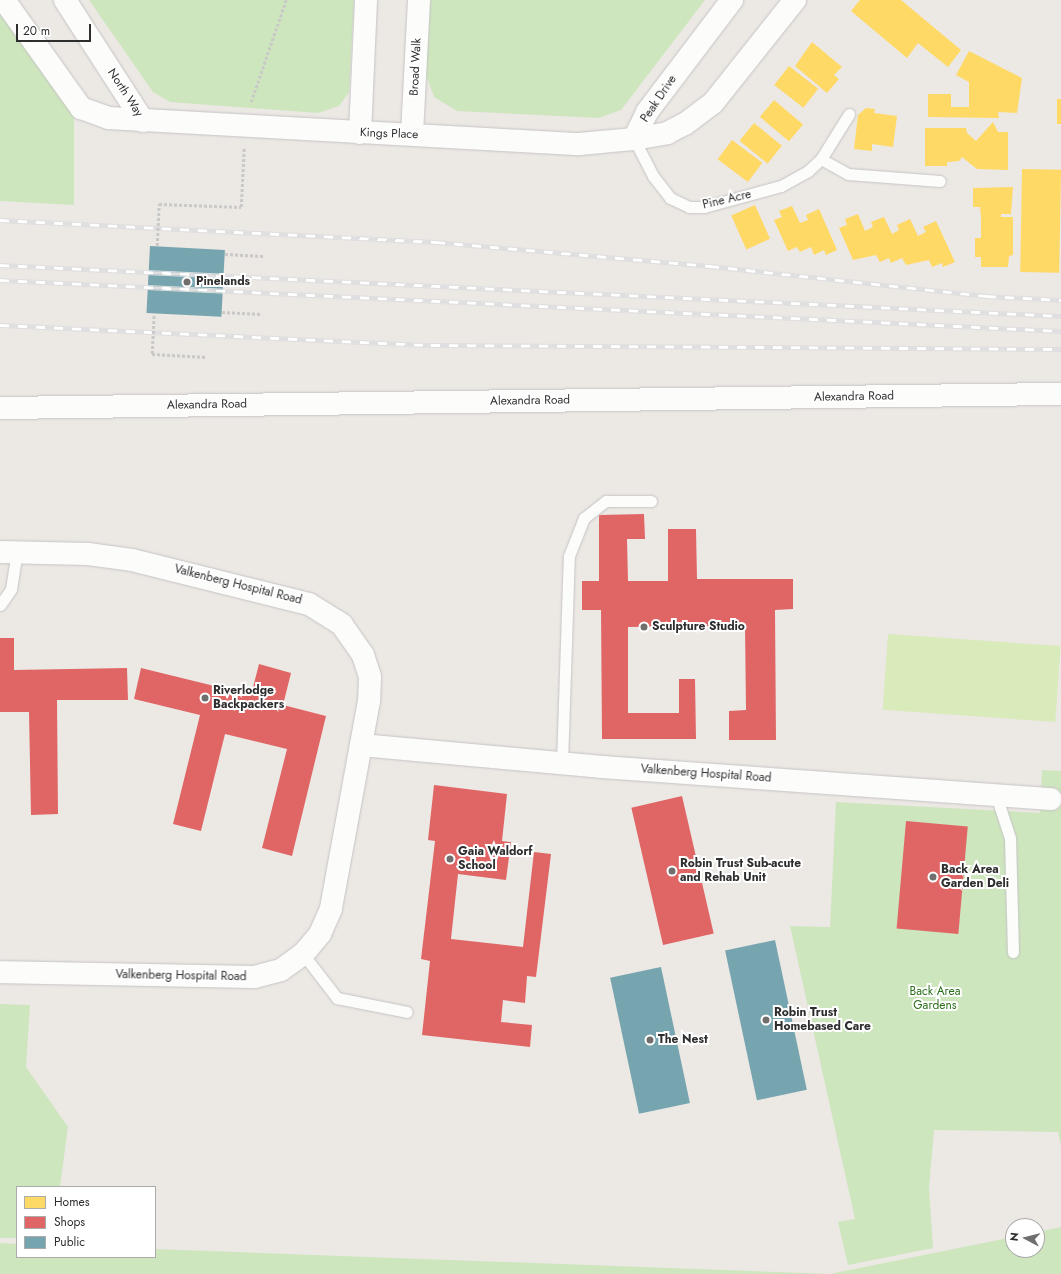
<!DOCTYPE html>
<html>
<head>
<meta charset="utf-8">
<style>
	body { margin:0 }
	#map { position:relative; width:1061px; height:1274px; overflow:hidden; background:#ece8e4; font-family:Jost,sans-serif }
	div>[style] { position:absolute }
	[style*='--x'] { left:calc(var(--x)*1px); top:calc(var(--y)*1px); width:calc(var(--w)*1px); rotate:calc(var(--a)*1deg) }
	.green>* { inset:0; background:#cee6be }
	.pitch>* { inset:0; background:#d9eabb; transform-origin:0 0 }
	.homes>* { inset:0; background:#ffd966; transform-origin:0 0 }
	.shops>* { inset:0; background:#e06666; transform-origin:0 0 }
	.public>* { inset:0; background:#76a5af; transform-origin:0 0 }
	.path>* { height:2.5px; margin-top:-1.25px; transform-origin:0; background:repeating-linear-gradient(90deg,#c9c9c8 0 3px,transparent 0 5px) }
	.roads { filter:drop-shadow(0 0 1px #c5c4c5) drop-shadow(0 0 1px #c5c4c5) }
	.lane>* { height:11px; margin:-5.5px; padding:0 5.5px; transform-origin:5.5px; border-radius:5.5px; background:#fcfcfb }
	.street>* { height:22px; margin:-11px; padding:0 11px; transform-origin:11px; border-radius:11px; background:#fcfcfb }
	.secondary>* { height:22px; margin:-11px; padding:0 11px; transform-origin:11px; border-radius:11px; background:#fcfcfb }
	.rail>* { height:4.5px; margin-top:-2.25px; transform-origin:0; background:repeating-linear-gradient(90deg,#fff 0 9px,#dfdfe1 0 18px); box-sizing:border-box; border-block:1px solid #dfdfe1 }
	.path-bridge>* { height:2.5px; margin-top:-1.25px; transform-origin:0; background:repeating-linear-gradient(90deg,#c9c9c8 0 3px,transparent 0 5px) }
	.dots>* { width:11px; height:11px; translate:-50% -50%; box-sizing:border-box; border:2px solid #fff; border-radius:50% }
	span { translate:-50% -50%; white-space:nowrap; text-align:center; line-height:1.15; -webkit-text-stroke:4px #fff; paint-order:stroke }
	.street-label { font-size:12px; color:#2e2e2e }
	.poi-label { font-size:12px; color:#2e2e2e; font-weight:700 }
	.left { translate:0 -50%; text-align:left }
	.park-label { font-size:12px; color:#2c6e1b }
	.legend { position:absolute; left:16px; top:1186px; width:140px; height:72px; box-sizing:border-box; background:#fff; border:1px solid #ababab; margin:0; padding:5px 7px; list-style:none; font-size:12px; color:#2e2e2e }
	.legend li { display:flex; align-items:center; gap:8px; height:20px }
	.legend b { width:20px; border:1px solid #ababab }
	.north { position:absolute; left:1005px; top:1218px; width:40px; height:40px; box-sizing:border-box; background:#fff; border:1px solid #ababab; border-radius:50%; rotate:277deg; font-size:11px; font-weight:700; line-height:16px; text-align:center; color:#2e2e2e }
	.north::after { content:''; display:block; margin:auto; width:14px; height:18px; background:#706f6e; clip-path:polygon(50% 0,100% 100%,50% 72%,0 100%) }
	.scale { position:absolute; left:16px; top:24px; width:75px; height:18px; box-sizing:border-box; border:2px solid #2e2e2e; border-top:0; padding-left:5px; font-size:12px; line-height:14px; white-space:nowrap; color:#2e2e2e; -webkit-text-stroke:3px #fff; paint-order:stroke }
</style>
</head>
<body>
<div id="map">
	<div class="green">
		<div style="clip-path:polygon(89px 0,354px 0,349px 92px,339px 106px,318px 113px,170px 102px,153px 92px)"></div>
		<div style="clip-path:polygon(428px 0,705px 0,621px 110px,599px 118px,457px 111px,434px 97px,425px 72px)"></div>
		<div style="clip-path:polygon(0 8px,74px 110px,74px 205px,0 201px)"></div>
		<div style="clip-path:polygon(1042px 770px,1061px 771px,1061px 1146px,1058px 1132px,934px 1130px,929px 1188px,933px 1248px,848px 1265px,838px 1222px,855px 1219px,790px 926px,830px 927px,836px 802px,1040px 813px)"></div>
		<div style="clip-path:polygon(0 1004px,30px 1005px,26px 1067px,68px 1127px,60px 1187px,17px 1187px,17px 1238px,0 1238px)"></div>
		<div style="clip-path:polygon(1061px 1227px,1061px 1274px,0 1274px,0 1243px,17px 1244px,17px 1257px,155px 1257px,155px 1249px,830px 1274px,1013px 1237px,1013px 1250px,1037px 1250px,1037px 1232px)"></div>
	</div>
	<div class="pitch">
		<div style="left:888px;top:634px;width:173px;height:76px;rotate:4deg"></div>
	</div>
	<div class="homes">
		<div style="clip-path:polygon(860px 0,901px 0,961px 50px,948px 67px,918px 43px,907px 58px,851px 11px)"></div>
		<div style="clip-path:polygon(812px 42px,842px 67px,834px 75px,839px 79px,827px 93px,795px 66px)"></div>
		<div style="clip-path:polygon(969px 51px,1022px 78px,1017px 113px,998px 112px,999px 118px,928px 117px,928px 94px,951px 94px,951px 107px,969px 107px,969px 82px,956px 75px)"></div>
		<div style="left:789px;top:66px;width:37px;height:24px;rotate:38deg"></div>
		<div style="left:1057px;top:99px;width:4px;height:25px"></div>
		<div style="left:774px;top:100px;width:38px;height:22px;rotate:40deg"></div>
		<div style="clip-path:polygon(866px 108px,875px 109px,874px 113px,897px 116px,893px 147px,872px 144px,872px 151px,854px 149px,858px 115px)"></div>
		<div style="clip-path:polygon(993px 122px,998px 132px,1008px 132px,1008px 170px,977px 169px,962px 157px,959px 161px,947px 162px,947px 166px,925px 166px,925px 128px,966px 128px,967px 133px,976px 141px)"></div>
		<div style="left:754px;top:123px;width:36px;height:23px;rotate:39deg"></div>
		<div style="left:732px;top:140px;width:38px;height:24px;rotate:37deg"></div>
		<div style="left:1022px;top:169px;width:39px;height:103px;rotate:1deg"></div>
		<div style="clip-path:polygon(1013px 187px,1011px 214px,1001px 214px,1001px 217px,1013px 217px,1013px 255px,1009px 256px,1008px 267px,981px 267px,981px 257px,975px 257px,975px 238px,981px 238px,981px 217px,980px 207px,973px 207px,973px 188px)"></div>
		<div style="left:755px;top:205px;width:37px;height:26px;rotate:66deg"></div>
		<div style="clip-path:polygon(792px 206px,800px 223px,808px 220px,806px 215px,819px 209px,837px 250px,826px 255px,824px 250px,814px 255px,811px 247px,800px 252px,797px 247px,788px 251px,774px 220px,782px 217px,779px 211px)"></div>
		<div style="clip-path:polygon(858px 214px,865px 231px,873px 227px,871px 222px,884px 217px,892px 234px,899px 230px,897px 225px,910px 219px,918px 236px,926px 232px,923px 227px,936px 221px,955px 262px,943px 267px,942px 263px,932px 267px,929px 260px,906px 265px,902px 258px,891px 263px,889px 258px,880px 262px,876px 255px,853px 260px,839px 228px,847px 225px,845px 219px)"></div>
	</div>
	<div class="shops">
		<div style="clip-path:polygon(644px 514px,645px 539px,627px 539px,628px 581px,668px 581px,668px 529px,696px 529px,697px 579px,793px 579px,793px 609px,775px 610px,776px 740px,729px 740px,729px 711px,746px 710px,745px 626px,628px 627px,628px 713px,679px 713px,679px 679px,695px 679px,696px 739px,602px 739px,601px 610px,582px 610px,582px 581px,599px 581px,599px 515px)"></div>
		<div style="clip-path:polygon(0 638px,14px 638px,14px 670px,127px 668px,128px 700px,57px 700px,58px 814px,31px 815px,29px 712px,0 712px)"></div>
		<div style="clip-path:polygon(259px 664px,291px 673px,283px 705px,326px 716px,292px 856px,262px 848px,287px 749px,225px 734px,201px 831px,173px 824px,200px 715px,134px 699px,141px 668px,251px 695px)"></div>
		<div style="clip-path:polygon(434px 785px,507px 794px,502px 841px,511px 842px,506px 880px,458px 874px,451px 939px,523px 947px,534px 852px,551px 854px,536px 977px,527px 976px,525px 1003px,503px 1000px,501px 1022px,532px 1025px,530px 1047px,422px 1035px,430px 961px,421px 959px,435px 841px,428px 840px)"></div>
		<div style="left:682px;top:796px;width:141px;height:52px;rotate:77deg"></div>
		<div style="left:906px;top:821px;width:62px;height:108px;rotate:5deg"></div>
	</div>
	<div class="public">
		<div style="left:150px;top:246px;width:75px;height:67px;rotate:3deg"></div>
		<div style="left:775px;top:940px;width:153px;height:51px;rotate:78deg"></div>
		<div style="left:661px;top:967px;width:139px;height:52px;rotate:78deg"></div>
	</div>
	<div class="path">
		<div style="--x:251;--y:102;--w:108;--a:-71.1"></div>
		<div style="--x:159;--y:204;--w:82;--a:2.1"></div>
		<div style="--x:241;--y:207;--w:59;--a:-87.1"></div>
		<div style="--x:225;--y:254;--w:39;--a:3"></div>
		<div style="--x:222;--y:312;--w:39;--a:3"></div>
		<div style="--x:152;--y:354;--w:55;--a:3.1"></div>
	</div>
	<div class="roads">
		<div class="lane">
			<div style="--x:634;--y:139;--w:42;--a:62.8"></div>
			<div style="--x:653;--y:176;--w:28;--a:52"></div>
			<div style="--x:670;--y:198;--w:21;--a:25"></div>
			<div style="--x:689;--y:207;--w:15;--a:0"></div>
			<div style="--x:704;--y:207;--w:80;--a:-15.3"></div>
			<div style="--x:781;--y:186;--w:31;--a:-29"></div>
			<div style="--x:808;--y:171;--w:18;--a:-43"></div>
			<div style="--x:821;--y:159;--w:53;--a:-58.1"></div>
			<div style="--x:821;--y:159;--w:31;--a:29"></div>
			<div style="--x:848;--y:174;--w:92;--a:4.4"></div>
			<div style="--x:0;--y:605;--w:19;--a:-55"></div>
			<div style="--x:11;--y:589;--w:37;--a:-81"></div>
			<div style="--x:562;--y:763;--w:207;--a:-88.1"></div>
			<div style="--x:569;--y:556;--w:41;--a:-68.5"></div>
			<div style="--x:584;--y:518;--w:28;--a:-38"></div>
			<div style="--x:606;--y:501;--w:45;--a:0"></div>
			<div style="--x:996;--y:795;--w:45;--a:72"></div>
			<div style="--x:1010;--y:838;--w:114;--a:88.5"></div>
			<div style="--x:303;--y:954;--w:56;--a:52.3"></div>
			<div style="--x:337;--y:998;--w:71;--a:11.3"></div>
		</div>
		<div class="street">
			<div style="--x:4;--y:0;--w:133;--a:54.5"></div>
			<div style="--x:81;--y:108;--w:29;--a:20"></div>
			<div style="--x:108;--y:118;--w:472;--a:3.2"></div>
			<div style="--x:579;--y:144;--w:55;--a:-5.2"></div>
			<div style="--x:634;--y:139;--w:34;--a:-10"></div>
			<div style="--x:667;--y:133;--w:20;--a:-27"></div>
			<div style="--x:685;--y:124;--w:35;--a:-37"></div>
			<div style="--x:713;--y:103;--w:132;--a:-51.5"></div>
			<div style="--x:65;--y:0;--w:144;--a:57.2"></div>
			<div style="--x:360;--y:133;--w:133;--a:-87.4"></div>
			<div style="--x:412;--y:134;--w:134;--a:-87"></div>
			<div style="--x:634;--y:139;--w:30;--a:-64"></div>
			<div style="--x:647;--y:112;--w:141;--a:-52.8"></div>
			<div style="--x:0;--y:552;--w:88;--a:1.3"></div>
			<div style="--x:88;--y:554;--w:44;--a:7.8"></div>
			<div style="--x:132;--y:560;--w:182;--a:14"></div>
			<div style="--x:309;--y:604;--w:39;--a:32"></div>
			<div style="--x:342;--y:625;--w:37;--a:55"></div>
			<div style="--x:363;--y:655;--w:23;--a:72"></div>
			<div style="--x:370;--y:677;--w:24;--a:92"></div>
			<div style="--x:369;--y:701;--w:211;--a:100.4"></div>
			<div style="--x:331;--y:909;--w:27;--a:114"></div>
			<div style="--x:320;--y:934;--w:26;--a:130"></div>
			<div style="--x:303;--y:954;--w:27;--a:144"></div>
			<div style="--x:281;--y:970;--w:27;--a:165"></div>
			<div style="--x:255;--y:977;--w:255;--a:-178.9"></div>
			<div style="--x:361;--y:745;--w:243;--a:5.2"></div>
			<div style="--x:603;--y:767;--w:449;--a:4.1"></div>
		</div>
		<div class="secondary">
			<div style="--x:0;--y:408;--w:1061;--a:-0.76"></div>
		</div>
	</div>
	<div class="rail">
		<div style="--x:0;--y:220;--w:437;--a:2.9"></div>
		<div style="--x:436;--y:242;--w:275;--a:5"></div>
		<div style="--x:710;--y:266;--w:279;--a:6.2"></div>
		<div style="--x:987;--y:296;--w:74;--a:3.1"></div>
		<div style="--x:0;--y:265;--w:1062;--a:2.75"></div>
		<div style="--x:0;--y:280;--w:1062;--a:2.75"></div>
		<div style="--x:0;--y:325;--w:431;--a:2.7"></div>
		<div style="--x:431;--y:345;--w:630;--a:0.36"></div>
	</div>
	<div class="path-bridge">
		<div style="--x:157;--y:246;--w:42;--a:-87.3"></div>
		<div style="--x:152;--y:354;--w:41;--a:-87.2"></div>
	</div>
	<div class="dots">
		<div style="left:187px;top:282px;background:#706f6e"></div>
		<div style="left:644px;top:627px;background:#706f6e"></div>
		<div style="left:205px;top:698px;background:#706f6e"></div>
		<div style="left:450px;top:859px;background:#706f6e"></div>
		<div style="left:672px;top:871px;background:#706f6e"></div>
		<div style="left:933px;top:877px;background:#706f6e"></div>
		<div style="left:766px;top:1020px;background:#706f6e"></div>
		<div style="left:650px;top:1040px;background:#706f6e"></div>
	</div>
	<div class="street-label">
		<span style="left:416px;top:67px;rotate:-87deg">Broad Walk</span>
		<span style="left:125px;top:93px;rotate:57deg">North Way</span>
		<span style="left:659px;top:99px;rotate:-56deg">Peak Drive</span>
		<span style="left:389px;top:134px;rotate:2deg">Kings Place</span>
		<span style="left:727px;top:200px;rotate:-13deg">Pine Acre</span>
		<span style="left:854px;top:397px;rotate:-1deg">Alexandra Road</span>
		<span style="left:530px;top:401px;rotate:-1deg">Alexandra Road</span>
		<span style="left:207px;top:405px;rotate:-1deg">Alexandra Road</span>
		<span style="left:238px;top:585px;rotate:14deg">Valkenberg Hospital Road</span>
		<span style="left:706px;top:774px;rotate:4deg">Valkenberg Hospital Road</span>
		<span style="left:181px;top:976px;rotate:1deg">Valkenberg Hospital Road</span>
	</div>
	<div class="poi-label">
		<span class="left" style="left:196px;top:282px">Pinelands</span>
		<span class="left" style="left:652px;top:627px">Sculpture Studio</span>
		<span class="left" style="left:213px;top:698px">Riverlodge<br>Backpackers</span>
		<span class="left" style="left:458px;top:859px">Gaia Waldorf<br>School</span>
		<span class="left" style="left:680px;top:871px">Robin Trust Sub-acute<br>and Rehab Unit</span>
		<span class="left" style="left:941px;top:877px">Back Area<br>Garden Deli</span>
		<span class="left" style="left:774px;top:1020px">Robin Trust<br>Homebased Care</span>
		<span class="left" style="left:658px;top:1040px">The Nest</span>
	</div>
	<div class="park-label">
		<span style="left:935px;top:999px">Back Area<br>Gardens</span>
	</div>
	<ul class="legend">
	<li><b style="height:11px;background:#ffd966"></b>Homes</li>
	<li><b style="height:11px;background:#e06666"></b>Shops</li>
	<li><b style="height:11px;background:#76a5af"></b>Public</li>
	</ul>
	<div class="north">N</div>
	<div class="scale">20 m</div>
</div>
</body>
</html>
